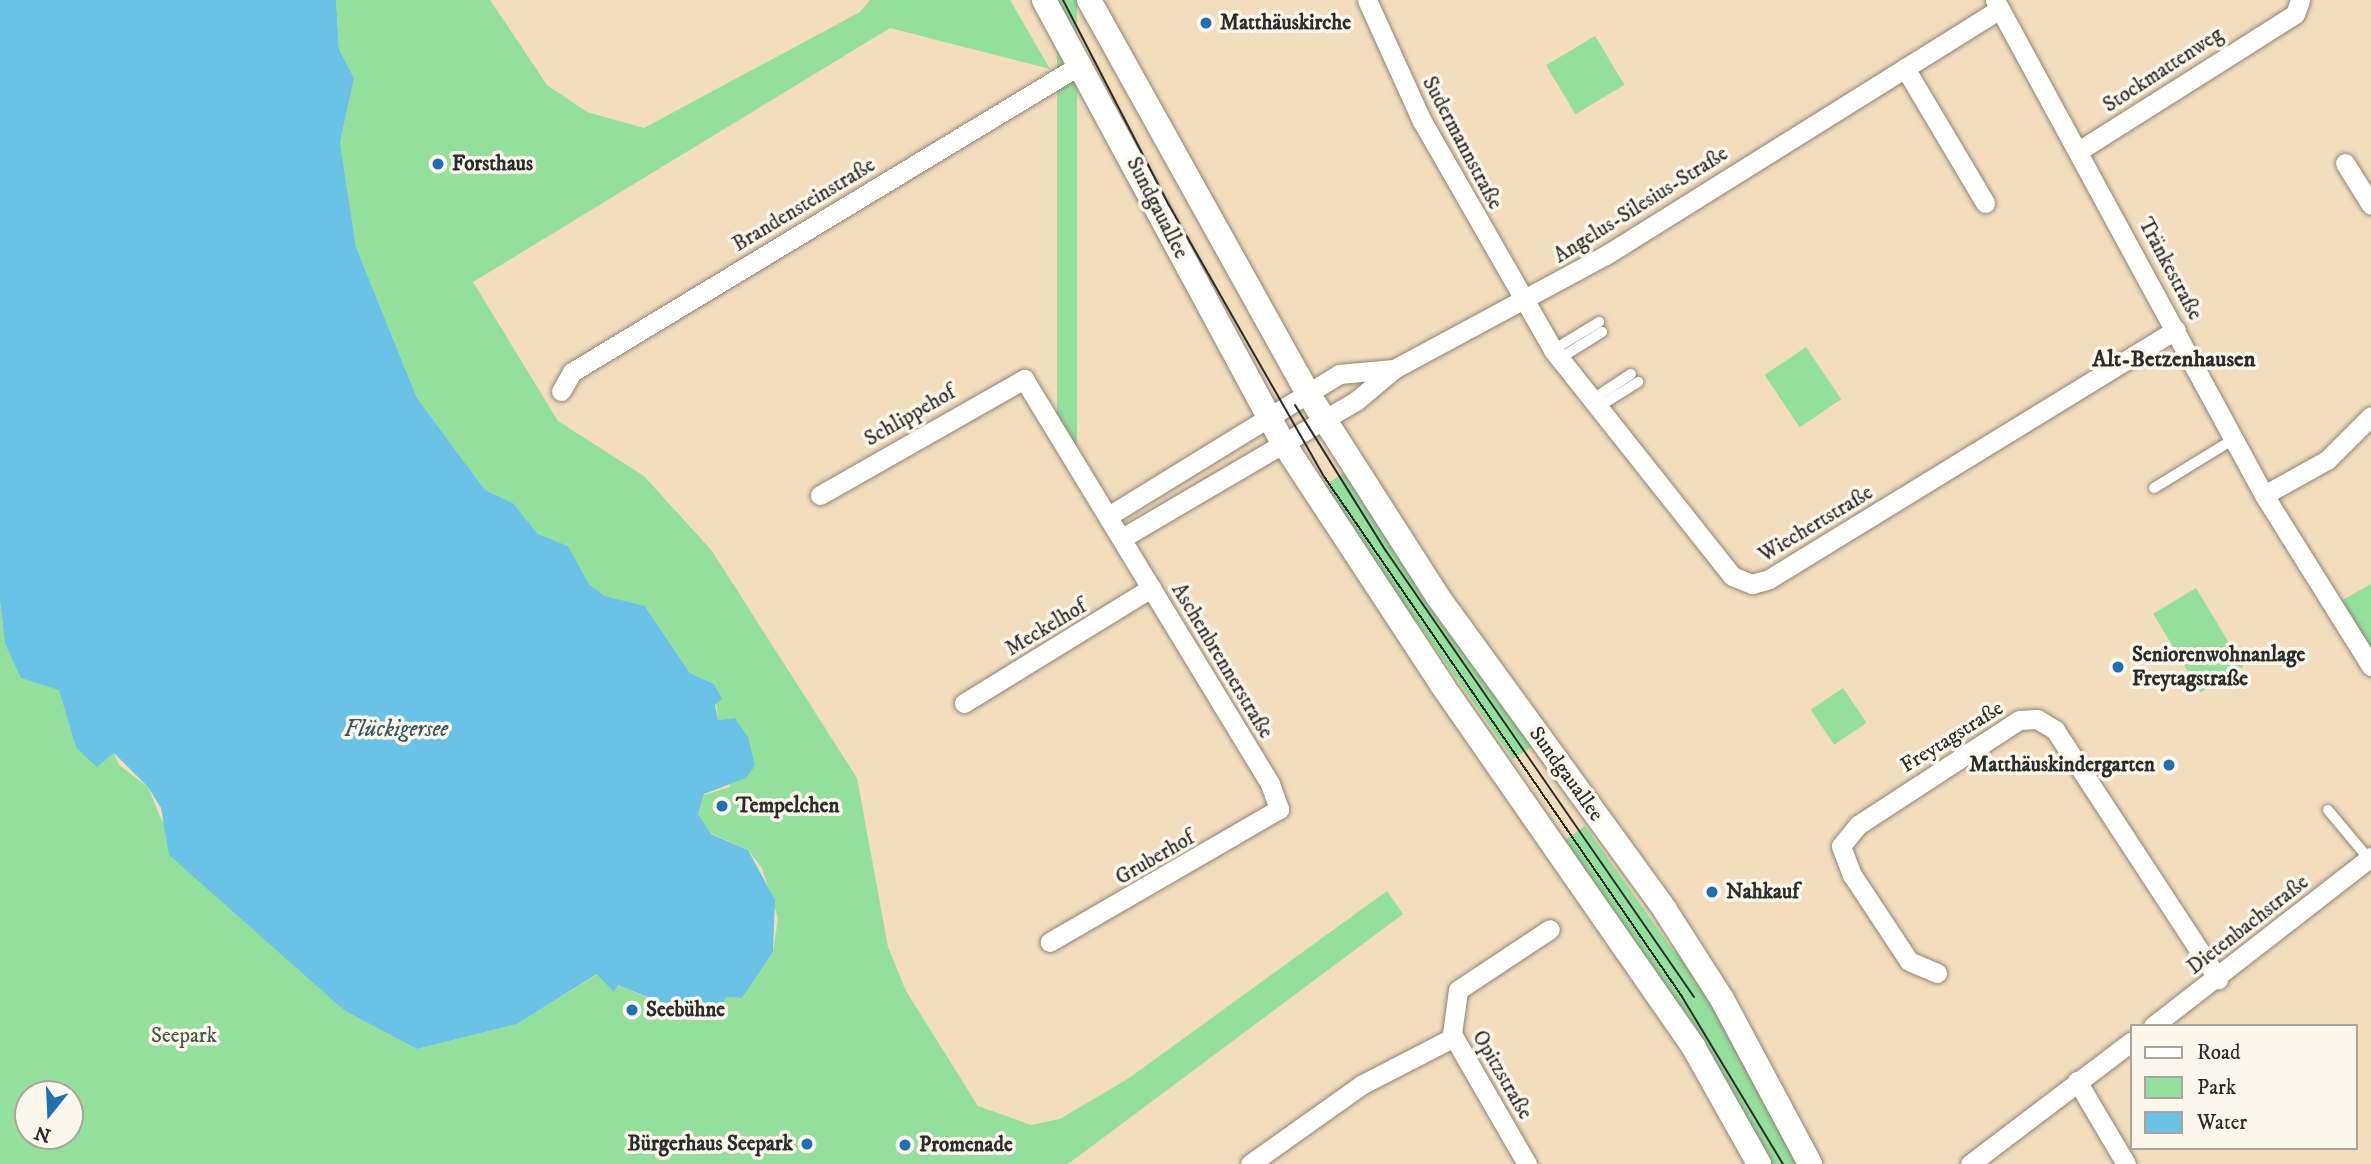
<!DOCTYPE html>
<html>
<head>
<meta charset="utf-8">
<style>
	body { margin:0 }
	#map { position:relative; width:2371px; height:1164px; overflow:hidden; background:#f2ddbd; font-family:"IM FELL DW Pica",serif }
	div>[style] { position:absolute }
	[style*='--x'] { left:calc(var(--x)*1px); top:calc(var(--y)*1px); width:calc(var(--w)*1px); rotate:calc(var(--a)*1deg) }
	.green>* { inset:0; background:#94df9c; transform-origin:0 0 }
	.water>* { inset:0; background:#6ac2e7 }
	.roads { filter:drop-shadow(0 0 2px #8e8474) drop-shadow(0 0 2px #8e8474) }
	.service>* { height:10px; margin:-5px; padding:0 5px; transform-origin:5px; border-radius:5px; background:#fff }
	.minor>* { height:19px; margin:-9.5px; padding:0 9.5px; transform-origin:9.5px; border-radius:9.5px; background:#fff }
	.tertiary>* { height:24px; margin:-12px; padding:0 12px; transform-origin:12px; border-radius:12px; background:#fff }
	.tram>* { height:2px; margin:-1px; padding:0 1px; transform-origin:1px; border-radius:1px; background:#2b2b2b }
	.dots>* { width:19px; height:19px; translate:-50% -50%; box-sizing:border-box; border:4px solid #fbf7ec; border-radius:50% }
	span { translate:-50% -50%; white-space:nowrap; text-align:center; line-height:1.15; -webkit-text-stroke:7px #fbf7ec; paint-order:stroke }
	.poi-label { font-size:21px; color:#2b2b2b; font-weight:700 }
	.left { translate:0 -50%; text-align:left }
	.right { translate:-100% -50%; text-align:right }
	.street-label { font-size:21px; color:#2b2b2b }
	.park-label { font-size:21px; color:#455847 }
	.neighbourhood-label { font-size:23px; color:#2b2b2b; font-weight:700 }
	.water-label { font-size:23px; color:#3e5863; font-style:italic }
	.legend { position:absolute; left:2130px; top:1024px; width:228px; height:126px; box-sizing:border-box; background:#fbf7ec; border:2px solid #a8a59f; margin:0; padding:9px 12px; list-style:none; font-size:21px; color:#2b2b2b }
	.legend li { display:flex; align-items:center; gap:14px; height:35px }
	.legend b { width:35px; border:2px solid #a8a59f }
	.north { position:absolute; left:14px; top:1080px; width:70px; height:70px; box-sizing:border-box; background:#fbf7ec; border:2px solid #a8a59f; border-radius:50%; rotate:198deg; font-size:19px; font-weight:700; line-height:28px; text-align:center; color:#2b2b2b }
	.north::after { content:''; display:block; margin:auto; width:24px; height:32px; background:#1f6fb2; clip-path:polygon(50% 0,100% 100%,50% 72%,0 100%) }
</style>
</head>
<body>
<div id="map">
	<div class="green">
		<div style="clip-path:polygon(evenodd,336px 0,490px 0,547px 85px,587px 112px,644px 128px,860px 12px,870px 0,1010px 0,1050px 69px,890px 28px,473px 282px,558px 421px,644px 476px,712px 551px,857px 778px,888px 947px,906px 991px,978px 1106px,1031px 1125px,1060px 1119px,1129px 1078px,1387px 891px,1403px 914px,1068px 1164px,0 1164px,0 600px,5px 644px,21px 677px,59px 689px,76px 748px,114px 753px,119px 765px,148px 787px,161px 819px,262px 934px,345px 1011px,417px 1049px,517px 1024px,598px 974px,614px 991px,618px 985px,657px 1002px,654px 1016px,699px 1018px,720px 1010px,726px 997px,742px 998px,773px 952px,778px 918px,762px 868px,748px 850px,706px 831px,698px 814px,704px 795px,730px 787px,735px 718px,718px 720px,714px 684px,690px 673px,646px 607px,605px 596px,589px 584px,568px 546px,538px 534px,513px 503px,485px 490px,417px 398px,356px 247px,340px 143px,354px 78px,339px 49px,336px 0,28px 1094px,70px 1094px,70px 1136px,28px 1136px,28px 1094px)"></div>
		<div style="left:1057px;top:0;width:20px;height:448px"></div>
		<div style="left:1595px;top:36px;width:57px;height:57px;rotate:59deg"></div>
		<div style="left:1806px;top:347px;width:63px;height:50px;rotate:56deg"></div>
		<div style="clip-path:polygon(1347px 471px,1534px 745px,1513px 759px,1417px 622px,1409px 627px,1320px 488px)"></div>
		<div style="clip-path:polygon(2371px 584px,2371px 651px,2339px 602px)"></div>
		<div style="left:2196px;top:588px;width:92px;height:50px;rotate:59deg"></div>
		<div style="left:1843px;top:688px;width:42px;height:39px;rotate:56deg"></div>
		<div style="clip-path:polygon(1585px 826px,1674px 952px,1682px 947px,1802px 1164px,1767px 1164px,1562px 842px)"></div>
	</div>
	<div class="water">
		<div style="clip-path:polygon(0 0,336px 0,339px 49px,354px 78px,340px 143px,356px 247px,417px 398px,485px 490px,513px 503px,538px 534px,568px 546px,589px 584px,605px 596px,645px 606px,690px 673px,714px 684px,722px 699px,715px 705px,718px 720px,735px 718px,748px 737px,755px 766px,746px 778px,704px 794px,698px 814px,711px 834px,748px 850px,775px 900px,773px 952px,742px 998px,726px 997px,720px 1010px,706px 1016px,672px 1019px,653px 1016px,657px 1001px,618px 985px,614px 992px,597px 974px,517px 1024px,417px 1049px,345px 1011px,169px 855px,161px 808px,148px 787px,114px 753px,97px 767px,76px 748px,59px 690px,21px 678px,5px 644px,0 600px)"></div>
	</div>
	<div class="roads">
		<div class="service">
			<div style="--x:1553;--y:350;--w:54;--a:-31.3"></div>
			<div style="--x:1559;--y:359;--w:51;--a:-32.1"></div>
			<div style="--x:1590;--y:401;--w:49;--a:-33.4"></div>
			<div style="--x:1595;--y:409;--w:51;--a:-32.1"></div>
			<div style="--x:2154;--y:488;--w:94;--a:-31.5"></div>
			<div style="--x:2328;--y:810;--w:64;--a:50.1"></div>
		</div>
		<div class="minor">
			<div style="--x:1367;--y:0;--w:133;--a:65.6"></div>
			<div style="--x:1422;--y:121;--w:264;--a:60.2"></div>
			<div style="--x:1553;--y:350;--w:288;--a:51.6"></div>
			<div style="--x:1732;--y:576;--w:22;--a:22"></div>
			<div style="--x:1752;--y:584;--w:18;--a:-16"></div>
			<div style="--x:1769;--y:579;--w:477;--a:-31.5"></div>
			<div style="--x:1995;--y:0;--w:563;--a:61.48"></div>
			<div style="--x:2264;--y:495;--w:202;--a:58"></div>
			<div style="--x:1905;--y:68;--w:157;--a:59.3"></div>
			<div style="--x:2080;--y:150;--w:254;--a:-32.3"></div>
			<div style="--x:2295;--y:14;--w:15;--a:-70"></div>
			<div style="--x:2345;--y:163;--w:49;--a:58.2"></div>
			<div style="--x:561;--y:391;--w:22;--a:-60"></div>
			<div style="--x:572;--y:372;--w:594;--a:-31.15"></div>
			<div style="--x:820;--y:495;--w:235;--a:-29.6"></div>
			<div style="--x:1024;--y:379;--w:474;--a:58.7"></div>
			<div style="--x:1270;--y:784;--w:27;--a:70"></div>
			<div style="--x:1279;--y:809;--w:265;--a:149.9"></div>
			<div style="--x:2264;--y:495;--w:72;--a:-29.1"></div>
			<div style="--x:2327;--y:460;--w:62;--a:-45"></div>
			<div style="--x:1110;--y:515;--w:269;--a:-31.6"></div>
			<div style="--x:1339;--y:374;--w:55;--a:-5.2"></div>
			<div style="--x:1124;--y:537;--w:269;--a:-30.4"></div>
			<div style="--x:1356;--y:401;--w:50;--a:-40.1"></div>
			<div style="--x:1394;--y:369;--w:241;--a:-28.3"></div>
			<div style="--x:1606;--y:255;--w:464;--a:-32"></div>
			<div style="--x:964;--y:703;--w:220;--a:-31.6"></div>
			<div style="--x:1937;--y:973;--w:30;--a:-157"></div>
			<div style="--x:1909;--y:961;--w:103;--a:-123.5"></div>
			<div style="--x:1852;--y:875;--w:31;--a:-111"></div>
			<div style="--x:1841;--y:846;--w:27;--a:-51"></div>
			<div style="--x:1858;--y:825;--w:192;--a:-33.1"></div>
			<div style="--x:2019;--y:720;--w:18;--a:-3"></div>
			<div style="--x:2037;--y:719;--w:21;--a:31"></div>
			<div style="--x:2055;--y:730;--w:298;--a:56.8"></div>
			<div style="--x:2153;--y:1026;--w:276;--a:-37.8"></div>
			<div style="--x:2077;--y:1081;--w:96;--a:59.4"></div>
			<div style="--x:1250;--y:1164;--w:136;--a:-35.4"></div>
			<div style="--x:1361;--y:1085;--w:102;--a:-27.3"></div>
			<div style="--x:1527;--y:1164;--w:150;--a:-120"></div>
			<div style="--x:1452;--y:1034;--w:44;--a:-82.2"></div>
			<div style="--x:1458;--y:990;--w:110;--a:-33.5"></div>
			<div style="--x:1970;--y:1164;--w:202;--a:-37.2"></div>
		</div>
		<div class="tertiary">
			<div style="--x:1044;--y:0;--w:501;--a:61.65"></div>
			<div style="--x:1282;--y:441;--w:292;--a:56.7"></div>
			<div style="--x:1442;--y:685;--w:442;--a:55.2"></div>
			<div style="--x:1694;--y:1048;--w:133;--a:60.7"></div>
			<div style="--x:1089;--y:0;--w:449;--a:60.9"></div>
			<div style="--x:1307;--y:392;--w:243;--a:57.4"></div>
			<div style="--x:1438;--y:597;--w:387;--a:54"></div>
			<div style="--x:1665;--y:910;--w:106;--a:57.4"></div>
			<div style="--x:1722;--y:999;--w:187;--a:61.9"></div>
		</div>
	</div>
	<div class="tram">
		<div style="--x:1063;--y:0;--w:231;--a:62.7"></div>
		<div style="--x:1169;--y:205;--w:314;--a:60.3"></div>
		<div style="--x:1325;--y:478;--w:628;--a:55.45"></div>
		<div style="--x:1681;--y:995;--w:197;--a:58.9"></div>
		<div style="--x:1295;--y:405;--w:172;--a:58.1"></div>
		<div style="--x:1386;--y:551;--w:542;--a:55.37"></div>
	</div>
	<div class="dots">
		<div style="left:1206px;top:23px;background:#1f6fb2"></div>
		<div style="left:438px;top:164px;background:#1f6fb2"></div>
		<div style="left:2118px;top:667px;background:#1f6fb2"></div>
		<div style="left:2169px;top:765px;background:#1f6fb2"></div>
		<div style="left:722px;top:806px;background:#1f6fb2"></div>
		<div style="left:1712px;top:892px;background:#1f6fb2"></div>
		<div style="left:632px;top:1010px;background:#1f6fb2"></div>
		<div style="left:807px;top:1144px;background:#1f6fb2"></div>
		<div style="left:905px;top:1145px;background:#1f6fb2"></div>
	</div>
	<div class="poi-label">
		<span class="left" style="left:1220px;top:23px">Matthäuskirche</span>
		<span class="left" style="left:452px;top:164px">Forsthaus</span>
		<span class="left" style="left:2132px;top:667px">Seniorenwohnanlage<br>Freytagstraße</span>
		<span class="right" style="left:2155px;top:765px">Matthäuskindergarten</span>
		<span class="left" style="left:736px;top:806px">Tempelchen</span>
		<span class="left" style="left:1726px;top:892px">Nahkauf</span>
		<span class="left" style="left:646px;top:1010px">Seebühne</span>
		<span class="right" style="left:793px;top:1144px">Bürgerhaus Seepark</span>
		<span class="left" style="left:919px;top:1145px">Promenade</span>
	</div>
	<div class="street-label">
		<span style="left:2163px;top:70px;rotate:-33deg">Stockmattenweg</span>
		<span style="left:1462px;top:143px;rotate:62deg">Sudermannstraße</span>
		<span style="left:804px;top:205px;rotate:-31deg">Brandensteinstraße</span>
		<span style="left:1641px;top:205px;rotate:-32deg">Angelus-Silesius-Straße</span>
		<span style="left:1157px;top:208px;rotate:63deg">Sundgauallee</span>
		<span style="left:2170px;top:269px;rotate:62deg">Tränkestraße</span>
		<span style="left:910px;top:416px;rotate:-30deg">Schlippehof</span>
		<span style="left:1816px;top:524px;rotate:-31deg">Wiechertstraße</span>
		<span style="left:1046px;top:628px;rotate:-31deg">Meckelhof</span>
		<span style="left:1222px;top:661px;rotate:59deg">Aschenbrennerstraße</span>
		<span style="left:1952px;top:737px;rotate:-32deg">Freytagstraße</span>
		<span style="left:1566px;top:774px;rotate:54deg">Sundgauallee</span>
		<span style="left:1155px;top:858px;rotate:-30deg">Gruberhof</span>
		<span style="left:2248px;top:925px;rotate:-38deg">Dietenbachstraße</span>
		<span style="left:1502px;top:1075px;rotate:60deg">Opitzstraße</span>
	</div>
	<div class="park-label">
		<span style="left:184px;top:1036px">Seepark</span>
	</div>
	<div class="neighbourhood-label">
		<span style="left:2174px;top:360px">Alt-Betzenhausen</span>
	</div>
	<div class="water-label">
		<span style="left:396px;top:730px">Flückigersee</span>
	</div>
	<ul class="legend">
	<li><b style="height:9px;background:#fff"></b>Road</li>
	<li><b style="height:19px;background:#94df9c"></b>Park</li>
	<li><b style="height:19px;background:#6ac2e7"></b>Water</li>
	</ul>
	<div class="north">N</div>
</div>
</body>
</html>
